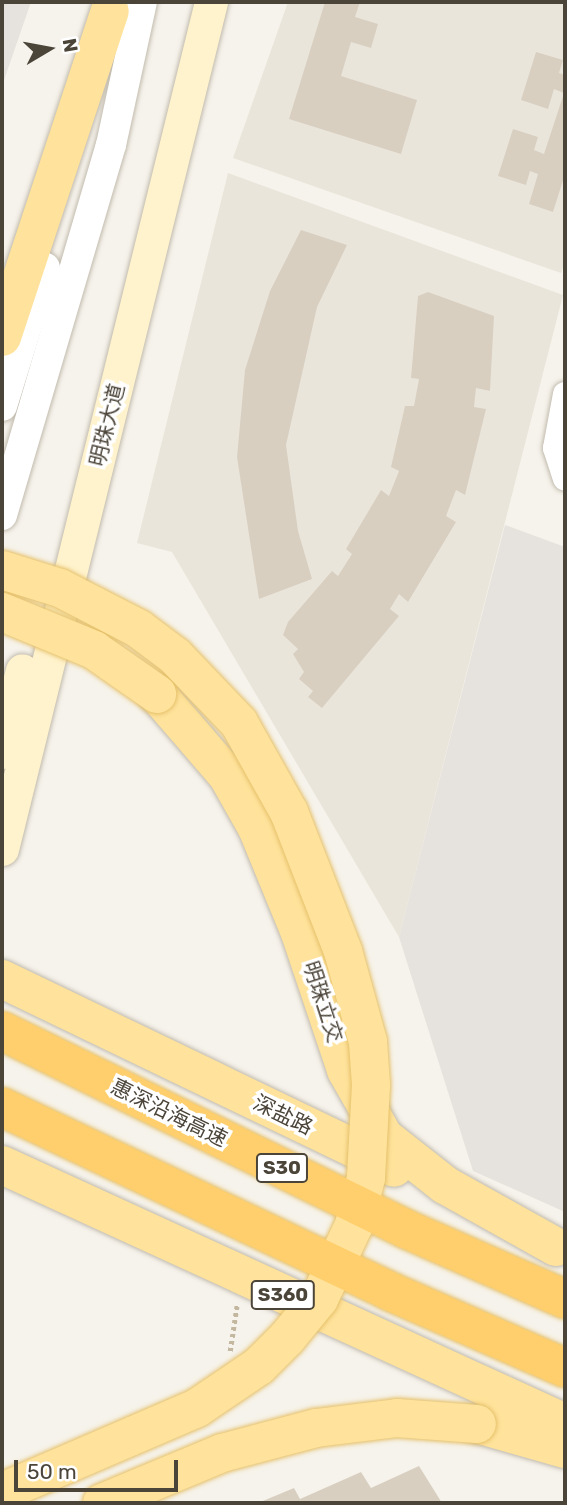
<!DOCTYPE html>
<html>
<head>
<meta charset="utf-8">
<style>
	body { margin:0 }
	#map { position:relative; width:567px; height:1505px; overflow:hidden; background:#f6f3ec; font-family:Rubik,"Noto Sans SC",sans-serif }
	div>[style] { position:absolute }
	[style*='--x'] { left:calc(var(--x)*1px); top:calc(var(--y)*1px); width:calc(var(--w)*1px); rotate:calc(var(--a)*1deg) }
	.residential>* { inset:0; background:#eae5da }
	.industrial>* { inset:0; background:#e6e2dd }
	.building>* { inset:0; background:#d8cfc1 }
	.path>* { height:4.5px; margin-top:-2.25px; transform-origin:0; background:repeating-linear-gradient(90deg,#c4b79f 0 3.5px,transparent 0 7px) }
	.roads { filter:drop-shadow(0 0 2px #c2bbae) drop-shadow(0 0 2px #c2bbae) }
	.minor>* { height:24px; margin:-12px; padding:0 12px; transform-origin:12px; border-radius:12px; background:#fff }
	.tertiary>* { height:30px; margin:-15px; padding:0 15px; transform-origin:15px; border-radius:15px; background:#fff }
	.secondary>* { height:33px; margin:-16.5px; padding:0 16.5px; transform-origin:16.5px; border-radius:16.5px; background:#fff3cd }
	.primary>* { height:38px; margin:-19px; padding:0 19px; transform-origin:19px; border-radius:19px; background:#ffe39c }
	.bridges { filter:drop-shadow(0 0 2px #e6c16a) drop-shadow(0 0 2px #e6c16a) }
	.primary-bridge>* { height:38px; margin:-19px; padding:0 19px; transform-origin:19px; border-radius:19px; background:#ffe39c }
	.motorway-bridge>* { height:38px; margin:-19px; padding:0 19px; transform-origin:19px; border-radius:19px; background:#ffcf6e }
	span { translate:-50% -50%; white-space:nowrap; text-align:center; line-height:1.15; -webkit-text-stroke:7px #fff; paint-order:stroke }
	.shield-label span { padding:2px 5px; background:#fff; border:2px solid; border-radius:5px; -webkit-text-stroke-width:0 }
	.shield-label { font-size:19px; color:#4b4439; font-weight:700 }
	.street-label { font-size:21px; color:#4b4439 }
	.frame { position:absolute; inset:0; border:4px solid #4b4439; pointer-events:none }
	.north { position:absolute; left:14px; top:14px; width:70px; height:70px; -webkit-text-stroke:5px #fff; paint-order:stroke; rotate:80deg; font-size:19px; font-weight:700; line-height:28px; text-align:center; color:#4b4439 }
	.north::after { content:''; display:block; margin:auto; width:24px; height:32px; background:#4b4439; clip-path:polygon(50% 0,100% 100%,50% 72%,0 100%) }
	.scale { position:absolute; left:14px; top:1460px; width:164px; height:32px; box-sizing:border-box; border:4px solid #4b4439; border-top:0; padding-left:9px; font-size:21px; line-height:24px; white-space:nowrap; color:#4b4439; -webkit-text-stroke:5px #fff; paint-order:stroke }
</style>
</head>
<body>
<div id="map">
	<div class="residential">
		<div style="clip-path:polygon(288px 2px,565px 2px,565px 262px,561px 273px,233px 158px)"></div>
		<div style="clip-path:polygon(228px 173px,563px 295px,399px 937px,172px 552px,137px 543px)"></div>
	</div>
	<div class="industrial">
		<div style="clip-path:polygon(2px 2px,31px 2px,2px 86px)"></div>
		<div style="clip-path:polygon(505px 525px,565px 547px,565px 1212px,473px 1171px,399px 937px)"></div>
	</div>
	<div class="building">
		<div style="clip-path:polygon(325px 2px,360px 2px,355px 17px,378px 24px,371px 48px,351px 42px,341px 76px,417px 100px,401px 154px,289px 119px)"></div>
		<div style="clip-path:polygon(536px 52px,563px 60px,559px 73px,565px 75px,565px 174px,553px 212px,529px 204px,538px 174px,530px 171px,526px 185px,498px 176px,513px 129px,538px 137px,534px 150px,544px 154px,564px 93px,554px 89px,548px 109px,521px 100px)"></div>
		<div style="clip-path:polygon(301px 230px,347px 245px,317px 307px,286px 445px,298px 531px,312px 579px,259px 599px,237px 457px,245px 370px,270px 291px)"></div>
		<div style="clip-path:polygon(428px 292px,494px 316px,490px 391px,476px 388px,474px 407px,486px 409px,465px 495px,456px 490px,446px 516px,456px 522px,408px 602px,399px 594px,390px 609px,399px 616px,322px 708px,308px 697px,313px 691px,299px 679px,304px 672px,293px 654px,298px 649px,283px 635px,288px 622px,332px 571px,338px 576px,352px 554px,346px 549px,381px 490px,389px 496px,399px 471px,391px 467px,405px 406px,414px 406px,419px 379px,411px 378px,418px 296px)"></div>
		<div style="clip-path:polygon(419px 1466px,442px 1503px,258px 1503px,294px 1488px,300px 1499px,361px 1472px,371px 1488px)"></div>
	</div>
	<div class="path">
		<div style="--x:230;--y:1351;--w:48;--a:-81.5"></div>
	</div>
	<div class="roads">
		<div class="minor">
			<div style="--x:565;--y:394;--w:55;--a:100.5"></div>
			<div style="--x:555;--y:448;--w:32;--a:72"></div>
		</div>
		<div class="tertiary">
			<div style="--x:2;--y:406;--w:145;--a:-72.8"></div>
			<div style="--x:2;--y:515;--w:386;--a:-73.6"></div>
			<div style="--x:111;--y:145;--w:146;--a:-77.8"></div>
		</div>
		<div class="secondary">
			<div style="--x:2;--y:752;--w:84;--a:-76.3"></div>
			<div style="--x:2;--y:849;--w:872;--a:-76.14"></div>
		</div>
		<div class="primary">
			<div style="--x:2;--y:337;--w:343;--a:-71.7"></div>
			<div style="--x:157;--y:694;--w:107;--a:49.2"></div>
			<div style="--x:227;--y:775;--w:61;--a:60.5"></div>
			<div style="--x:257;--y:828;--w:113;--a:67.7"></div>
			<div style="--x:300;--y:933;--w:145;--a:71.4"></div>
			<div style="--x:346;--y:1070;--w:77;--a:60.4"></div>
			<div style="--x:384;--y:1137;--w:78;--a:38.2"></div>
			<div style="--x:445;--y:1185;--w:127;--a:29.2"></div>
			<div style="--x:2;--y:979;--w:435;--a:25.7"></div>
			<div style="--x:2;--y:1165;--w:619;--a:24.62"></div>
			<div style="--x:477;--y:1424;--w:91;--a:15.9"></div>
		</div>
	</div>
	<div class="bridges">
		<div class="primary-bridge">
			<div style="--x:2;--y:570;--w:61;--a:17.2"></div>
			<div style="--x:60;--y:588;--w:89;--a:27.4"></div>
			<div style="--x:139;--y:629;--w:45;--a:36.9"></div>
			<div style="--x:175;--y:656;--w:93;--a:46.3"></div>
			<div style="--x:239;--y:723;--w:102;--a:60.7"></div>
			<div style="--x:289;--y:812;--w:149;--a:68.8"></div>
			<div style="--x:343;--y:951;--w:94;--a:74.6"></div>
			<div style="--x:368;--y:1042;--w:43;--a:86"></div>
			<div style="--x:371;--y:1085;--w:93;--a:93.1"></div>
			<div style="--x:366;--y:1178;--w:49;--a:104.3"></div>
			<div style="--x:354;--y:1225;--w:82;--a:115.3"></div>
			<div style="--x:319;--y:1299;--w:50;--a:129.4"></div>
			<div style="--x:287;--y:1338;--w:40;--a:135"></div>
			<div style="--x:259;--y:1366;--w:75;--a:145.9"></div>
			<div style="--x:197;--y:1408;--w:212;--a:156.7"></div>
			<div style="--x:2;--y:612;--w:100;--a:22.4"></div>
			<div style="--x:94;--y:650;--w:77;--a:34.9"></div>
			<div style="--x:102;--y:1503;--w:130;--a:-22.6"></div>
			<div style="--x:222;--y:1453;--w:97;--a:-14.9"></div>
			<div style="--x:316;--y:1428;--w:82;--a:-7"></div>
			<div style="--x:397;--y:1418;--w:80;--a:4.3"></div>
		</div>
		<div class="motorway-bridge">
			<div style="--x:2;--y:1031;--w:450;--a:26.1"></div>
			<div style="--x:406;--y:1229;--w:174;--a:23.8"></div>
			<div style="--x:2;--y:1107;--w:429;--a:25.4"></div>
			<div style="--x:389;--y:1291;--w:192;--a:23.6"></div>
		</div>
	</div>
	<div class="shield-label">
		<span style="left:282px;top:1168px">S30</span>
		<span style="left:283px;top:1295px">S360</span>
	</div>
	<div class="street-label">
		<span style="left:107px;top:425px;rotate:-76deg">明珠大道</span>
		<span style="left:323px;top:1002px;rotate:72deg">明珠立交</span>
		<span style="left:169px;top:1113px;rotate:26deg">惠深沿海高速</span>
		<span style="left:283px;top:1115px;rotate:26deg">深盐路</span>
	</div>
	<div class="frame"></div>
	<div class="north">N</div>
	<div class="scale">50 m</div>
</div>
</body>
</html>
